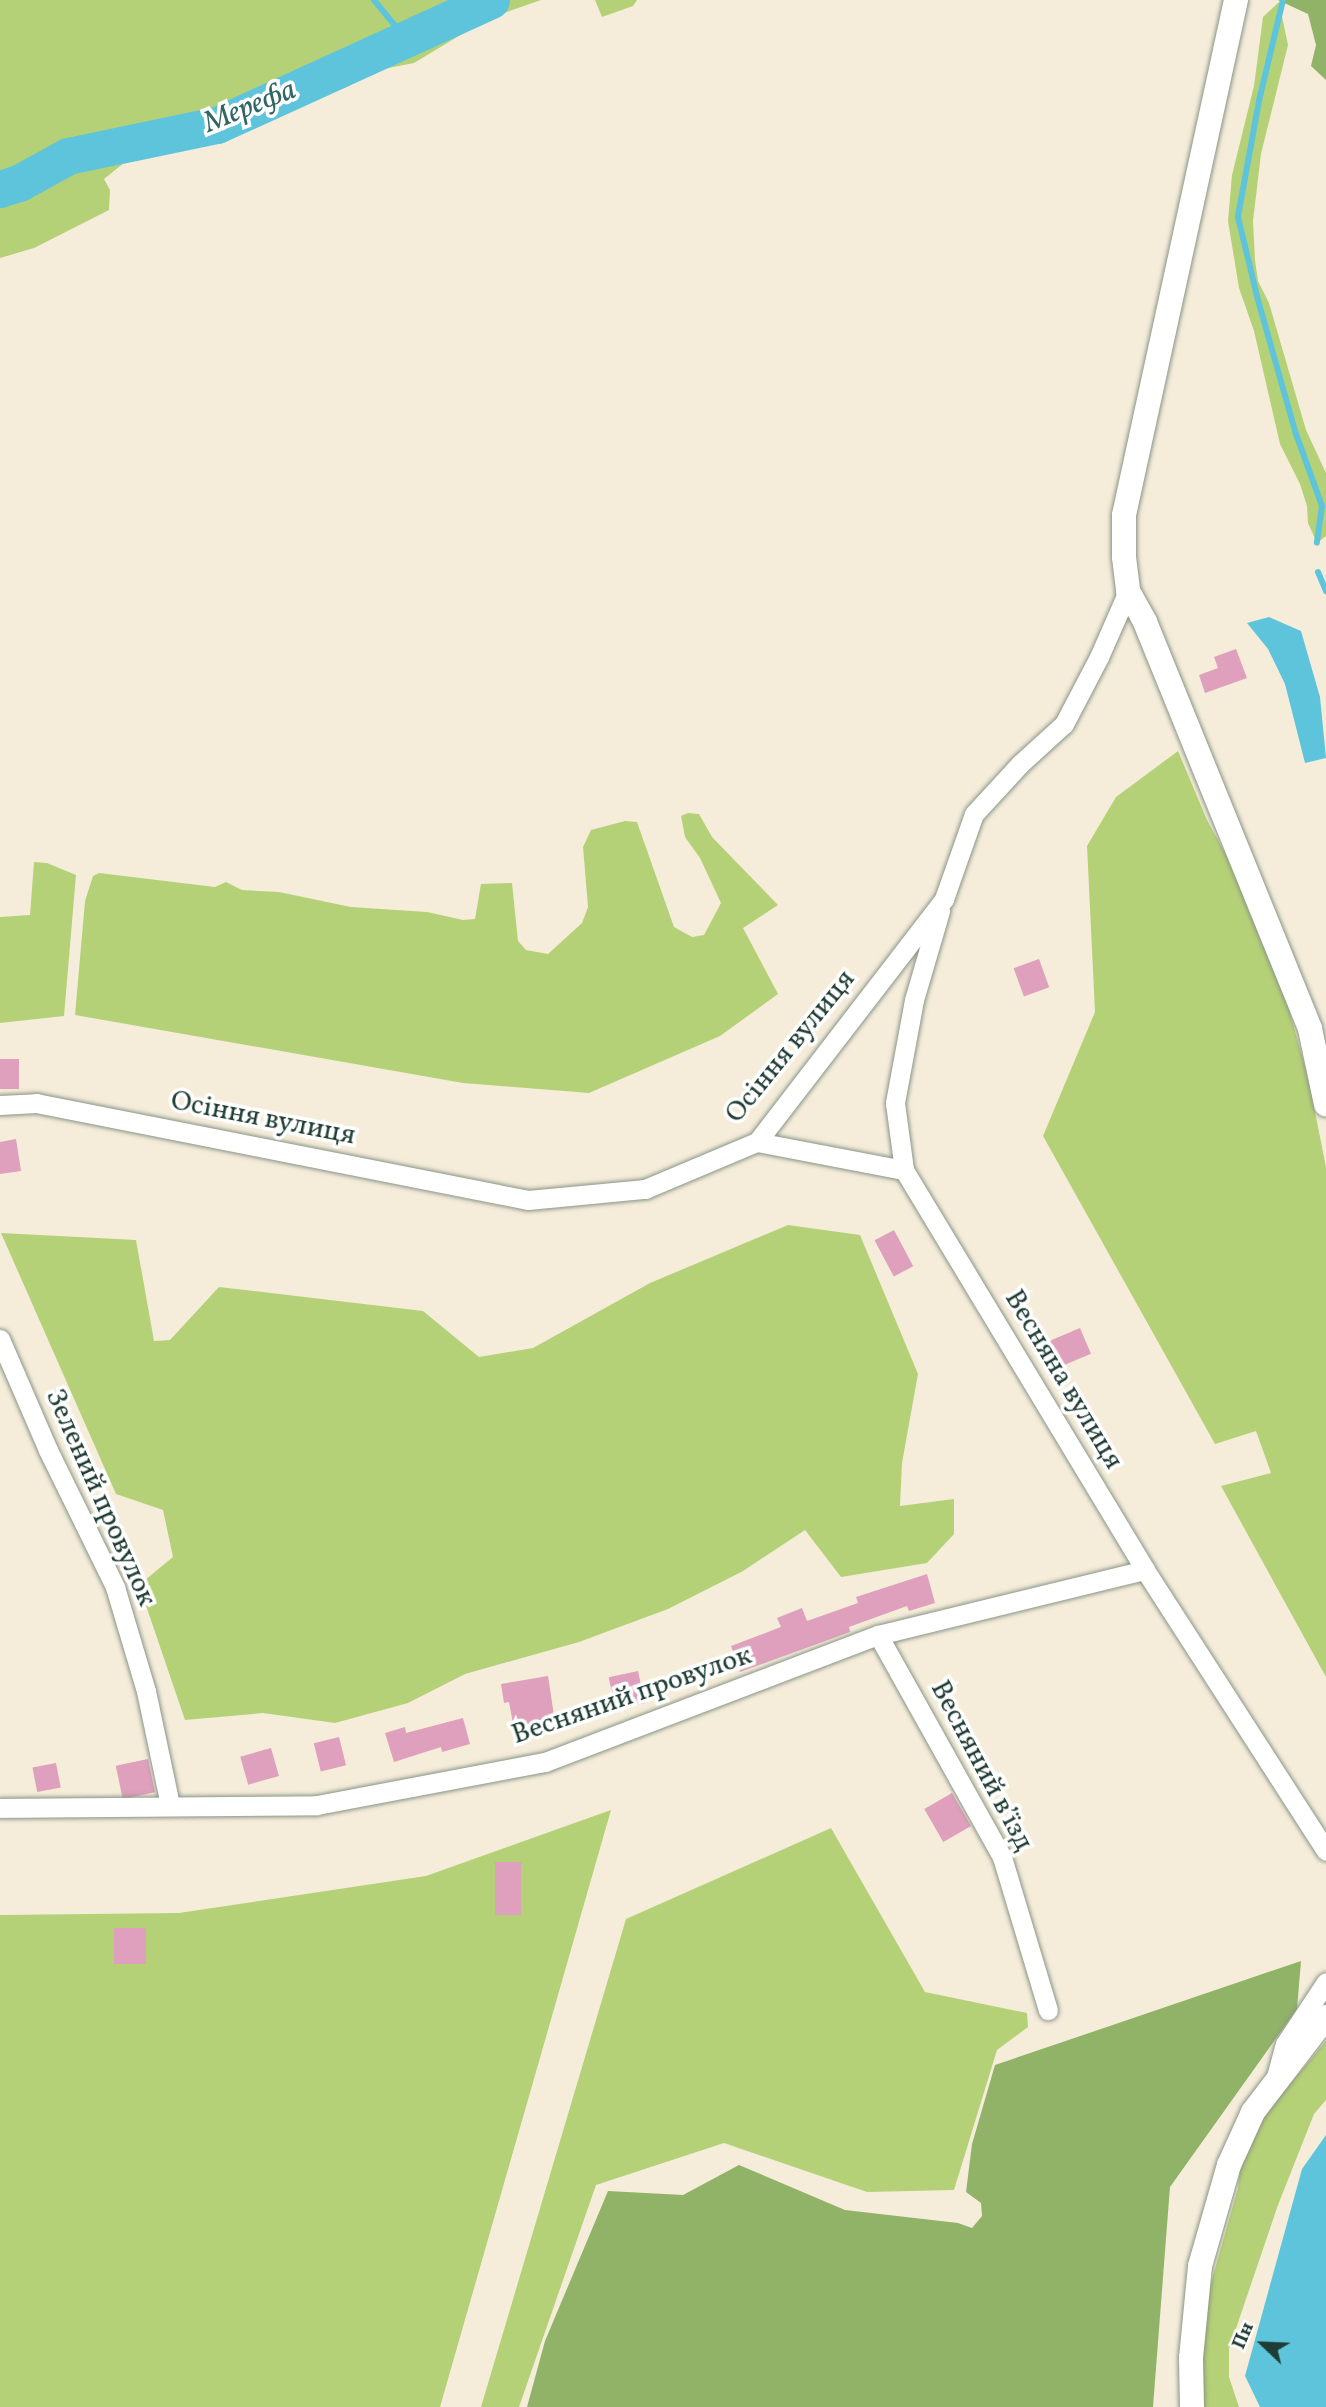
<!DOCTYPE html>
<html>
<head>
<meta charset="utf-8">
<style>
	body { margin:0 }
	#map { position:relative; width:1326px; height:2407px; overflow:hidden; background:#f5edda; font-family:Vollkorn,serif }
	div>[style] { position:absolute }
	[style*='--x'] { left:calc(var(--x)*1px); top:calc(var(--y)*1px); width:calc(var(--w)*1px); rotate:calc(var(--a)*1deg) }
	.green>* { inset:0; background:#b5d177 }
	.forest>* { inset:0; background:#90b368 }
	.water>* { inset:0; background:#5dc4db }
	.stream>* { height:6px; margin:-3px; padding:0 3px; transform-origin:3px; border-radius:3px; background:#5dc4db }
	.river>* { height:37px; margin:-18.5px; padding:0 18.5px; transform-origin:18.5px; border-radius:18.5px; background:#5dc4db }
	.building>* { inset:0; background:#dea0bc; transform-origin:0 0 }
	.roads { filter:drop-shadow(0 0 2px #8a9587) drop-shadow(0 0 2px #8a9587) }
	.minor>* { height:19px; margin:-9.5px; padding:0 9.5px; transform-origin:9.5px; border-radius:9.5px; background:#fff }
	.tertiary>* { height:24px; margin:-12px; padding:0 12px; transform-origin:12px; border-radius:12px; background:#fff }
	span { translate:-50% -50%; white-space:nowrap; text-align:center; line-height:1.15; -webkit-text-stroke:7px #fff; paint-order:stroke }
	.street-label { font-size:28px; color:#1f3d34 }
	.water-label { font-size:30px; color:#326666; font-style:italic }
	.north { position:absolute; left:1228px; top:2309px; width:70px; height:70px; -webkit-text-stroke:5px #fff; paint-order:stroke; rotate:293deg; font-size:19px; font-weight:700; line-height:28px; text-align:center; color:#1f3d34 }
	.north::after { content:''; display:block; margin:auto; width:24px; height:32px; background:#1f3d34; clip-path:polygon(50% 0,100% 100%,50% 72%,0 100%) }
</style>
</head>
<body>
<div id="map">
	<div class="green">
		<div style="clip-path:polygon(0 0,541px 0,487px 19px,414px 63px,378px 70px,345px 88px,275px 104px,257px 120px,140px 150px,104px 179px,110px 190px,109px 210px,34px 248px,0 258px)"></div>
		<div style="clip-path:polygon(595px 0,637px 0,633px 6px,602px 17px)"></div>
		<div style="clip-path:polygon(1279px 2px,1288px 45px,1261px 154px,1253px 221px,1255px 260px,1258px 281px,1269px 303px,1306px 430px,1326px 473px,1326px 536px,1317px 543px,1308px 523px,1307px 506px,1300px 484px,1280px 444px,1254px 331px,1239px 288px,1228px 221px,1232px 175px,1254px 86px,1263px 17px)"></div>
		<div style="clip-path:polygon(1178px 751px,1207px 820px,1240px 880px,1282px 985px,1308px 1077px,1326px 1167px,1326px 1677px,1221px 1486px,1271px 1473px,1256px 1431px,1215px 1444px,1043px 1136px,1095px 1012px,1087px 846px,1116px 797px)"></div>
		<div style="clip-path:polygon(688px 813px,699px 814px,712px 837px,778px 905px,743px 928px,778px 994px,720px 1036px,589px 1093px,463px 1083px,75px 1015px,85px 901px,93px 876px,99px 873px,215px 887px,226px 882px,242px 890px,279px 892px,351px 907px,427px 912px,463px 920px,475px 919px,481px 884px,512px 883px,518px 941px,526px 950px,548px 954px,582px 923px,588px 907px,583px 847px,591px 830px,625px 821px,637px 822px,674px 927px,692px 937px,704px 935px,721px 903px,700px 858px,685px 837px,681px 816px)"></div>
		<div style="clip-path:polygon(34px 862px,47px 863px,76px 875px,64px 1016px,0 1023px,0 917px,30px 915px)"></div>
		<div style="clip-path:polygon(788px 1225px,860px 1235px,918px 1374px,902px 1463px,900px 1506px,954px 1499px,954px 1534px,927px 1563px,841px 1577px,805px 1530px,743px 1571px,668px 1609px,579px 1642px,465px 1674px,408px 1703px,335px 1723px,263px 1713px,185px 1720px,139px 1585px,173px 1557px,163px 1510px,116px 1494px,1px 1233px,136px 1240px,154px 1341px,170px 1340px,219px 1287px,423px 1311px,479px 1357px,533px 1348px,650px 1283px)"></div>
		<div style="clip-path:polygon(611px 1810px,440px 2407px,0 2407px,0 1915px,179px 1913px,426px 1876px)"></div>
		<div style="clip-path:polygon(831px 1828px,925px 1992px,1027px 2013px,1028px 2027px,997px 2050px,954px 2190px,867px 2192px,724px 2143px,596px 2185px,519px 2407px,481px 2407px,626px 1919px)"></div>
		<div style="clip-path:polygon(1326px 2041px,1326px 2100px,1314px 2114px,1278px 2205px,1229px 2349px,1229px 2377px,1239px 2407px,1201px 2407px,1205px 2304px,1238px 2188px,1240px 2168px,1265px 2114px)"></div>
	</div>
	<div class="forest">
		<div style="clip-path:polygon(1278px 0,1326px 0,1326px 80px,1311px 66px,1316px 45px,1308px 14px)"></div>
		<div style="clip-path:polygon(1301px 1961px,1297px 2009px,1170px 2187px,1153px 2407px,527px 2407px,545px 2341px,608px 2191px,683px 2195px,739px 2165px,845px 2210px,958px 2223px,972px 2228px,982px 2216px,981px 2203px,966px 2192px,972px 2144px,995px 2065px)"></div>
	</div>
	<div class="water">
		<div style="clip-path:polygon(1269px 617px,1301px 631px,1320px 697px,1326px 758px,1305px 763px,1285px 684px,1268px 649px,1247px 623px)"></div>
		<div style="clip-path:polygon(1326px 2135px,1326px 2407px,1260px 2407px,1245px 2376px,1302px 2169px)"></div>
	</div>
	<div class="stream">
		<div style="--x:374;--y:0;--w:50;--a:50.6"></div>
		<div style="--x:1283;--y:0;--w:104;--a:103.4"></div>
		<div style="--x:1259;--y:101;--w:118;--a:100.3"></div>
		<div style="--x:1238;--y:217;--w:85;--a:76.5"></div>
		<div style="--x:1258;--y:300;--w:139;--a:74.2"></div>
		<div style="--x:1296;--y:434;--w:77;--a:70.1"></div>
		<div style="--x:1322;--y:506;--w:37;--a:98"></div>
		<div style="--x:1318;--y:572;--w:21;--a:67"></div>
	</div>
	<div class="river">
		<div style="--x:0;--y:189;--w:20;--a:-18"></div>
		<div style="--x:19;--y:183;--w:56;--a:-28.9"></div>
		<div style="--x:68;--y:156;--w:152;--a:-11.8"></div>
		<div style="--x:217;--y:125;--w:301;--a:-24.5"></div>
	</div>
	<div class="building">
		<div style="clip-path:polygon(1236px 649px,1247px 678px,1205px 693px,1199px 675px,1218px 668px,1214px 657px)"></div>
		<div style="left:1039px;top:959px;width:30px;height:27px;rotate:70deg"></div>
		<div style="left:0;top:1059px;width:19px;height:30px"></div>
		<div style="clip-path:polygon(16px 1139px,21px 1171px,0 1174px,0 1142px)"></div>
		<div style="left:894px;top:1230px;width:41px;height:22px;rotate:62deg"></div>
		<div style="left:1080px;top:1328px;width:28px;height:34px;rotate:67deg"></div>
		<div style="clip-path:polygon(927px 1574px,935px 1603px,909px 1611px,907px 1606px,849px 1627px,850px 1632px,740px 1672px,731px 1646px,781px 1627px,777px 1618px,802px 1608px,807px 1621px,858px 1603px,856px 1597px)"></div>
		<div style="left:638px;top:1671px;width:33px;height:30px;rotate:78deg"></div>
		<div style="clip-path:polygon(548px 1676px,555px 1722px,514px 1729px,509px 1702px,504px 1703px,501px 1684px)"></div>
		<div style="clip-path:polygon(463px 1718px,470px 1744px,442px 1752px,441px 1747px,394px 1762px,385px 1733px,405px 1727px,406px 1733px)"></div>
		<div style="left:339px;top:1737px;width:29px;height:26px;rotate:76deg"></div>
		<div style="left:271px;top:1748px;width:29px;height:32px;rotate:74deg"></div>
		<div style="left:148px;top:1759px;width:34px;height:33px;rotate:78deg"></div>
		<div style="left:56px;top:1763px;width:25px;height:24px;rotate:79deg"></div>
		<div style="left:952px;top:1793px;width:38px;height:32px;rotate:60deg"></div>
		<div style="left:495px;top:1862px;width:26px;height:53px"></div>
		<div style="left:114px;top:1928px;width:32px;height:36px"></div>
	</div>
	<div class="roads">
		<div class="minor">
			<div style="--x:940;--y:911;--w:93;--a:106.3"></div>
			<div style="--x:914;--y:1000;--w:105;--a:100.5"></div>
			<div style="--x:895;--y:1103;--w:68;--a:82.3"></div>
			<div style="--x:904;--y:1170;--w:467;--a:58.9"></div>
			<div style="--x:1145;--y:1570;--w:334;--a:57.2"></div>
			<div style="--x:0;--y:1105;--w:36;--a:-3"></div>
			<div style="--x:36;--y:1103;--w:501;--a:11.15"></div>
			<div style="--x:528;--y:1200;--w:118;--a:-5.4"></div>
			<div style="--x:645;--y:1189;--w:121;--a:-22.8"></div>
			<div style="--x:757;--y:1142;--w:307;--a:-52.4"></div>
			<div style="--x:944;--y:899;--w:90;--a:-70.6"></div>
			<div style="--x:974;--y:814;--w:68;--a:-47.4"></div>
			<div style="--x:1020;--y:764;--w:59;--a:-42.3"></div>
			<div style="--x:1064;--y:724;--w:76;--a:-62.4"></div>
			<div style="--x:1099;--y:657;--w:72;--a:-66.3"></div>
			<div style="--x:757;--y:1142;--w:150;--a:10.8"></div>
			<div style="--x:0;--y:1339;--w:121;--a:66.6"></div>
			<div style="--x:48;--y:1450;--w:153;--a:63.9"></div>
			<div style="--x:115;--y:1587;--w:109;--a:73.4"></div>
			<div style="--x:146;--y:1691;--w:116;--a:78.1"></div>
			<div style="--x:878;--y:1635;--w:254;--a:60.8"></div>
			<div style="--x:1002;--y:1857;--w:160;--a:73.3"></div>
			<div style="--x:0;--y:1808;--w:317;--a:-0.5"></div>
			<div style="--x:317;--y:1805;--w:232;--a:-10.7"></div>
			<div style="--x:545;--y:1762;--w:356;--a:-20.9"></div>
			<div style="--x:878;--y:1635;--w:275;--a:-13.7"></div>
			<div style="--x:1276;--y:2077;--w:34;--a:-75"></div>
			<div style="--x:1285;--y:2044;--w:74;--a:-56.5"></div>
		</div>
		<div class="tertiary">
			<div style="--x:1236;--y:0;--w:527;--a:102.27"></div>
			<div style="--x:1124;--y:515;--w:42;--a:90"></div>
			<div style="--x:1124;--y:557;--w:34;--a:83"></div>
			<div style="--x:1128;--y:591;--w:35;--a:61"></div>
			<div style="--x:1145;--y:622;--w:439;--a:67.9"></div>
			<div style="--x:1310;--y:1029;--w:77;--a:78"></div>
			<div style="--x:1192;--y:2407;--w:49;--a:-91.2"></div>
			<div style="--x:1191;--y:2358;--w:92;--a:-84.4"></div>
			<div style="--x:1200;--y:2266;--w:105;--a:-74"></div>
			<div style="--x:1229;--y:2165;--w:58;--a:-65.6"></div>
			<div style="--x:1253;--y:2112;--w:120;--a:-52.5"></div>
		</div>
	</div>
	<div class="street-label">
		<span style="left:791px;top:1047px;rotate:-51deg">Осіння вулиця</span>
		<span style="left:263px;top:1119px;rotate:11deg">Осіння вулиця</span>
		<span style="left:1063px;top:1380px;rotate:59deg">Весняна вулиця</span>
		<span style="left:100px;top:1498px;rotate:66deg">Зелений провулок</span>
		<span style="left:632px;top:1696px;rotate:-19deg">Весняний провулок</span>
		<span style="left:981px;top:1766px;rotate:62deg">Весняний в’їзд</span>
	</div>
	<div class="water-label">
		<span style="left:250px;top:107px;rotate:-22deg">Мерефа</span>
	</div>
	<div class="north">Пн</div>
</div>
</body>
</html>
